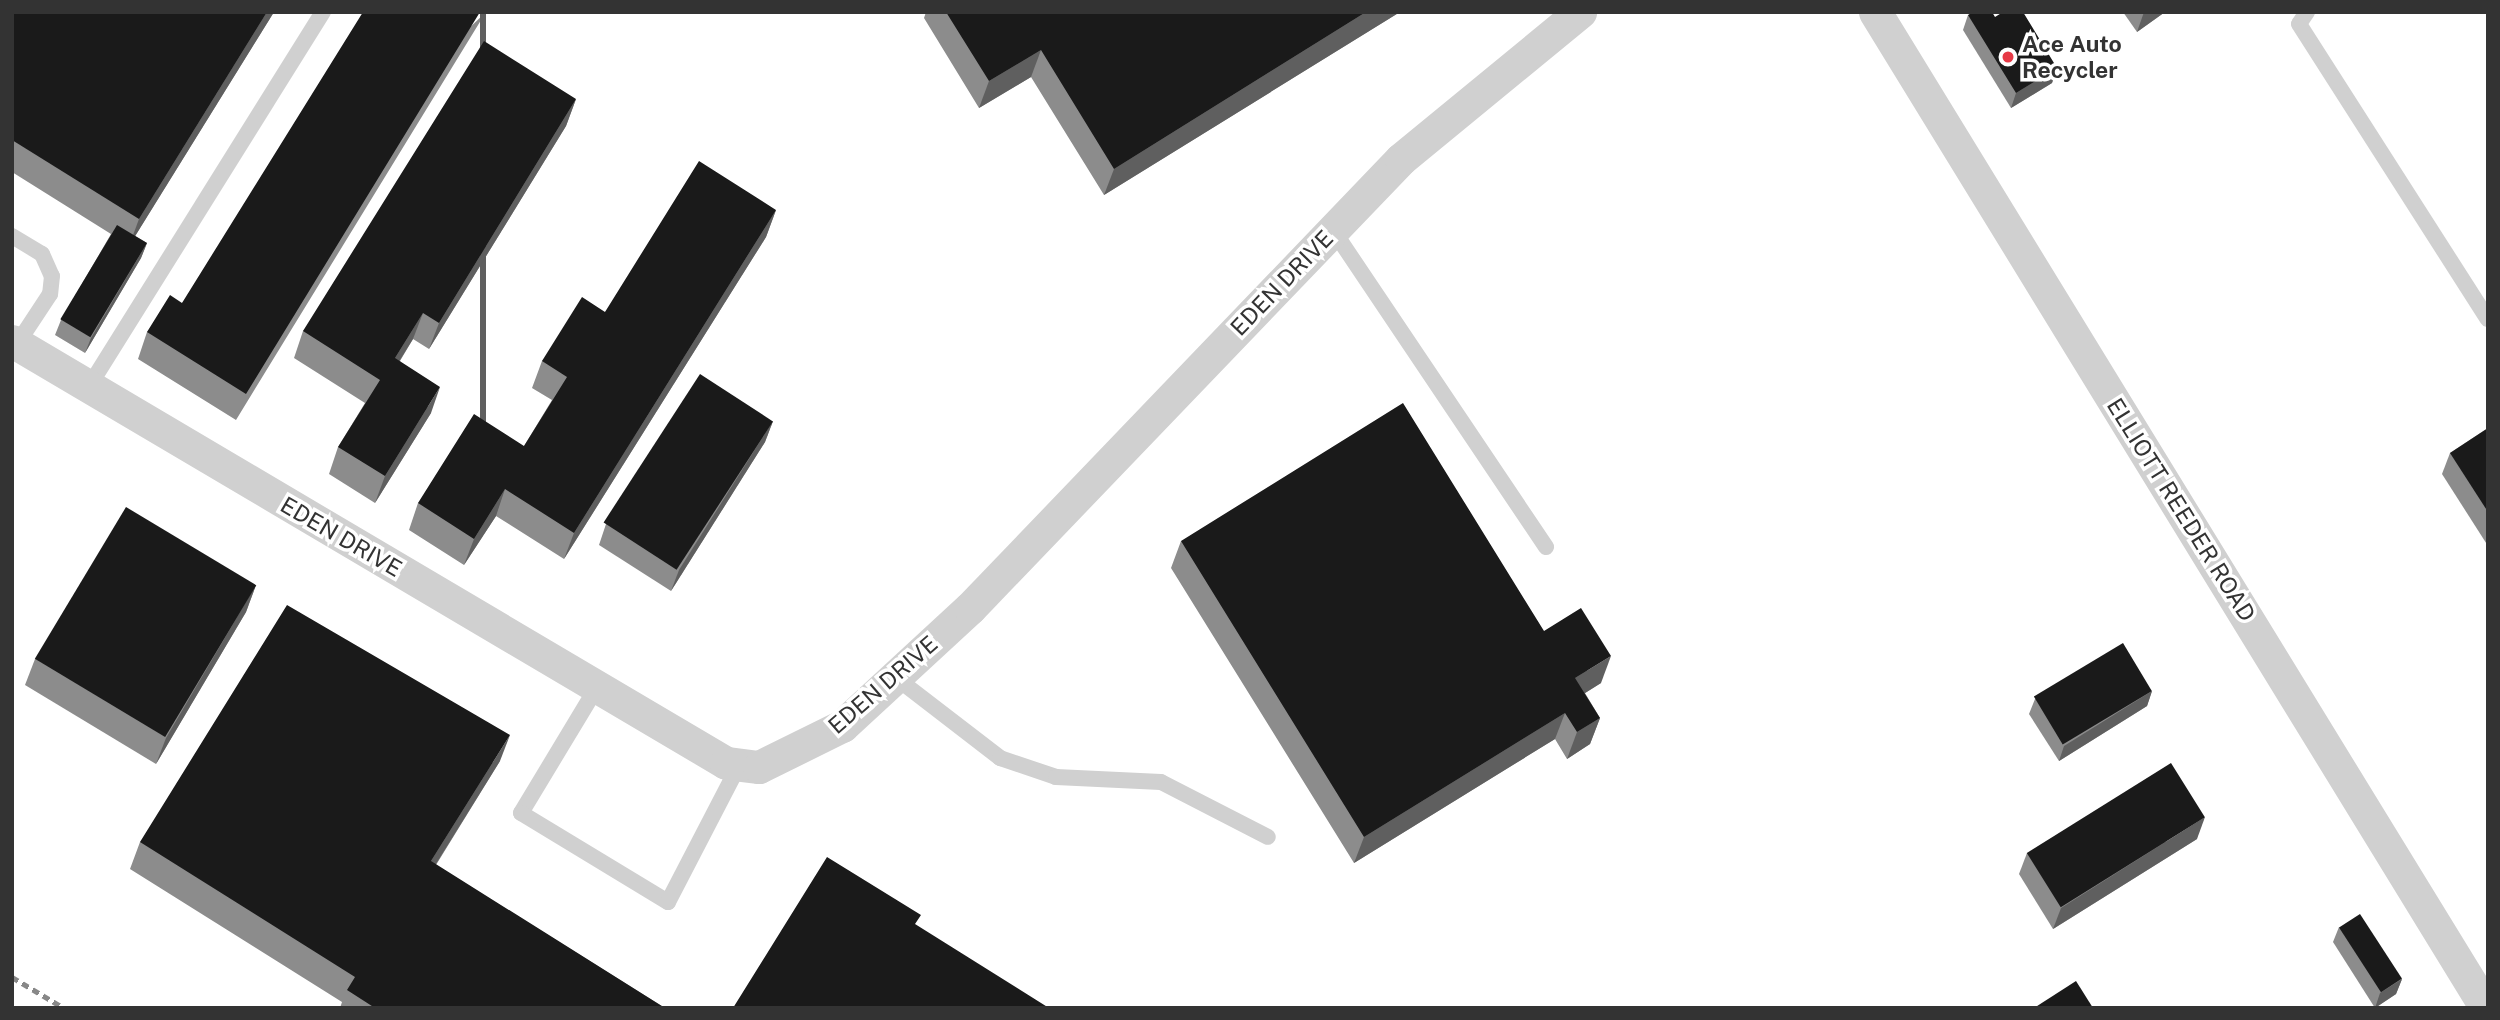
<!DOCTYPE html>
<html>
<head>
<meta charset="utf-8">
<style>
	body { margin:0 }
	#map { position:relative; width:2500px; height:1020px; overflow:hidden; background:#fff; font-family:"Public Sans",sans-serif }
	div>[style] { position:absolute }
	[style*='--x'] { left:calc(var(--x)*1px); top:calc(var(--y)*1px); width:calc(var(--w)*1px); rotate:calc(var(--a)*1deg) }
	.service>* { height:16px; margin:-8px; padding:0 8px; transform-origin:8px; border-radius:8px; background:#d0d0d0 }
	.minor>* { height:33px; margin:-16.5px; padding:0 16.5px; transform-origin:16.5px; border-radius:16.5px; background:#d0d0d0 }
	.rail>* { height:5px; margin-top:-2.5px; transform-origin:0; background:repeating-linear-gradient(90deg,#888 0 7px,transparent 0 12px) }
	.wall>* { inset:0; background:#8c8c8c }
	.shaded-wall>* { inset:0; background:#5f5f5f; transform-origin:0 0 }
	.building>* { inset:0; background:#1a1a1a; transform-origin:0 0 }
	.dots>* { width:19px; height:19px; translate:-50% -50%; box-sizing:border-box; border:4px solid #fff; border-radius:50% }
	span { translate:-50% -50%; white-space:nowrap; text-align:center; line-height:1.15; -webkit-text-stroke:7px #fff; paint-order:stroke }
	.poi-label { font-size:23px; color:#333; font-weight:700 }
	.left { translate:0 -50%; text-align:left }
	.street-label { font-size:23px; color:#333 }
	.frame { position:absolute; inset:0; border:14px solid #333; pointer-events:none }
</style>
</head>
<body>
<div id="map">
	<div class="service">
		<div style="--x:2307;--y:12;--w:14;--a:124"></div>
		<div style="--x:2299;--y:24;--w:350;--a:57.4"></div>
		<div style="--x:1333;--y:230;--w:382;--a:56.1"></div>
		<div style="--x:12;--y:236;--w:35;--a:31"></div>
		<div style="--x:42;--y:254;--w:24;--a:66"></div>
		<div style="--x:52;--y:276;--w:18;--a:96"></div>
		<div style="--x:50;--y:294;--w:60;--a:123.4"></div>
		<div style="--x:88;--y:388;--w:443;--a:-58"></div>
		<div style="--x:895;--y:677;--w:133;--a:37.6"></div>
		<div style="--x:1000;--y:758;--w:59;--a:18.7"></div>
		<div style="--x:1056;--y:777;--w:105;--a:2.7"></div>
		<div style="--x:1161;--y:782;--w:120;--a:27.2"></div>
		<div style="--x:597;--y:687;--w:147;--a:121.1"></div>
		<div style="--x:521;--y:813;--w:172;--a:31.2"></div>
		<div style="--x:668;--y:902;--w:154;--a:-62.6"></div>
	</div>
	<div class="minor">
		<div style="--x:1875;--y:12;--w:1168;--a:58.47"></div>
		<div style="--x:12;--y:341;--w:829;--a:30.58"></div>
		<div style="--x:726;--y:763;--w:33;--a:7"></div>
		<div style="--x:759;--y:767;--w:93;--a:-26.3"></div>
		<div style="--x:842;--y:726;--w:174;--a:-42.7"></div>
		<div style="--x:970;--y:608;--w:622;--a:-46.17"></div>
		<div style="--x:1401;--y:159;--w:232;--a:-39.4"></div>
	</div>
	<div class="rail">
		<div style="--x:12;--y:977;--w:61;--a:30.8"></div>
	</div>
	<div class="wall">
		<div style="clip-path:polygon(12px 12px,274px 12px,135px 236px,147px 243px,141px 258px,85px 353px,55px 335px,61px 320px,111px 234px,12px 172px)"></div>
		<div style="clip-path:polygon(486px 12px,236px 420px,138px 359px,147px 332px,182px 303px)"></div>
		<div style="clip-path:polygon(926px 12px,1400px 12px,1104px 195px,1031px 77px,979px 108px,924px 18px)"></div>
		<div style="clip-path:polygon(2123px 12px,2165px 12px,2137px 32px)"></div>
		<div style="clip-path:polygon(1968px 15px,1995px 17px,2057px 68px,2052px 83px,2011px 108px,1963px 30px)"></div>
		<div style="clip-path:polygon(576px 99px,566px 126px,429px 349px,413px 339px,400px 361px,431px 413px,375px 503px,329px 474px,338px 447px,365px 403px,294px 358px,303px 331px)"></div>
		<div style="clip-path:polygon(776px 210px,766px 237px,564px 559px,496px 516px,464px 565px,409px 530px,418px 503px,524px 446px,552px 400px,532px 388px,542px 361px,605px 312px)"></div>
		<div style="clip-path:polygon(773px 421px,765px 442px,671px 591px,599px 545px,606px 524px)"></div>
		<div style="clip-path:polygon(2488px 428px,2488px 546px,2442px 474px,2450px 453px)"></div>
		<div style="clip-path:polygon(1181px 541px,1544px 631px,1601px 683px,1585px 693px,1600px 718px,1590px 744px,1567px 759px,1555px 739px,1354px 863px,1171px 568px)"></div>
		<div style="clip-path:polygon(256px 585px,246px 612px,156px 764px,25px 685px,35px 659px)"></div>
		<div style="clip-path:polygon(2152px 691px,2147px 706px,2059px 761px,2029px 714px,2035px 699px)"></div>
		<div style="clip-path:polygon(500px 761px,436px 865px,665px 1008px,340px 1008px,342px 1002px,130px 869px,140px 842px)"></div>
		<div style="clip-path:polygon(2197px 839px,2053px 929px,2019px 874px,2027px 853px)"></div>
		<div style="clip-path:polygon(2339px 927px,2402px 979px,2396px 994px,2375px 1008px,2333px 942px)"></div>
	</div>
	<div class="shaded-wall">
		<div style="clip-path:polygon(267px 12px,274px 12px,129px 246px,139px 219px)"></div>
		<div style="left:480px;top:12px;width:6px;height:448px"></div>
		<div style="clip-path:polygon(1366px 12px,1400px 12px,1104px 195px,1114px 169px)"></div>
		<div style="clip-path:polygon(2144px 12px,2165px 12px,2137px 32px)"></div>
		<div style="clip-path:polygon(1041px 50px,1031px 77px,979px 108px,989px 81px)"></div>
		<div style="clip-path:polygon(2057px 68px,2052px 83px,2011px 108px,2016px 93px)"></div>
		<div style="clip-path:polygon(576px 99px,566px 126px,429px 349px,439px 323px)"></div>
		<div style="clip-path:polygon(776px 210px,766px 237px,564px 559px,574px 533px)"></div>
		<div style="clip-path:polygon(147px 243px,141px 258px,85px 353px,91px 338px)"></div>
		<div style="clip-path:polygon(423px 313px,413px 339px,385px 384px,395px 358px)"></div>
		<div style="clip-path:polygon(440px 387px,431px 413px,375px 503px,385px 476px)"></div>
		<div style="clip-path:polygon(773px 421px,765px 442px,671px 591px,679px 570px)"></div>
		<div style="clip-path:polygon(505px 489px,496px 516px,464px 565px,474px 539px)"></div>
		<div style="clip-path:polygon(256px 585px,246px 612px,156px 764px,166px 738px)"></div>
		<div style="clip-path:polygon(1611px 656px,1601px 683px,1566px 705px,1575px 678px)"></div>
		<div style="clip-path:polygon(2152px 691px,2147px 706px,2059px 761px,2064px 746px)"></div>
		<div style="clip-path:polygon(1565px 713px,1555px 739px,1354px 863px,1364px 837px)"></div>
		<div style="clip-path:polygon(1600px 718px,1590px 744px,1567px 759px,1577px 732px)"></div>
		<div style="clip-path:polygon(510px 735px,500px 761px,421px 888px,431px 861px)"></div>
		<div style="clip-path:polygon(2205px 817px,2197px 839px,2053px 929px,2061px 908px)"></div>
		<div style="clip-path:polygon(2402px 979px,2396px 994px,2375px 1008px,2380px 993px)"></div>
	</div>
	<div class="building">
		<div style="clip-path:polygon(12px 12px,267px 12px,139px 219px,12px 140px)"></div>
		<div style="clip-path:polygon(363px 12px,480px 12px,246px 394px,147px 332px,170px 295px,182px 303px)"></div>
		<div style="clip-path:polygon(946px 12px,1366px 12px,1114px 169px,1041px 50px,989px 81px)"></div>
		<div style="clip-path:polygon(1973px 12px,1992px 12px,1995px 17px,2003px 12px,2023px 12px,2057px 68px,2016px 93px,1968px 15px)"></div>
		<div style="clip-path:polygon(484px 41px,576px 99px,439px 323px,423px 313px,395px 358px,440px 387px,385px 476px,338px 447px,380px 380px,303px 331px)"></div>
		<div style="clip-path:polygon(699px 161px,776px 210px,574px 533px,505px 489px,474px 539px,418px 503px,474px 414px,524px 446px,567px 377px,542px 361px,582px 297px,605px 312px)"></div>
		<div style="left:117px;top:225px;width:35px;height:110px;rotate:31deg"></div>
		<div style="left:700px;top:374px;width:87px;height:177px;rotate:33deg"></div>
		<div style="clip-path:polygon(1403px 403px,1544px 631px,1581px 608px,1611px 656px,1575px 678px,1600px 718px,1577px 732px,1565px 713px,1364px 837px,1181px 541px)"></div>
		<div style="clip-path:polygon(2488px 428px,2488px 512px,2450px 453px)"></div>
		<div style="left:126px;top:507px;width:152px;height:177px;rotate:31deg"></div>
		<div style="clip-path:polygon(287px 605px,510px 735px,431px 861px,665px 1008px,375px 1008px,347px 990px,355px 977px,140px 842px)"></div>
		<div style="left:2123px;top:643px;width:56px;height:104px;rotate:59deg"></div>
		<div style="left:2171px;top:763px;width:64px;height:170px;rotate:58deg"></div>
		<div style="clip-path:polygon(827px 857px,921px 915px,915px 924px,1049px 1008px,733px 1008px)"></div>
		<div style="left:2360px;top:914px;width:77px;height:25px;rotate:57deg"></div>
		<div style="clip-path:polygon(2076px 981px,2093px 1008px,2034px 1008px)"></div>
	</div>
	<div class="dots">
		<div style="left:2008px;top:57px;background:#e63946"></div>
	</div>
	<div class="poi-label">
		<span class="left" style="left:2022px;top:57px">Ace Auto<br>Recycler</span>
	</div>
	<div class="street-label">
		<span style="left:1282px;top:283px;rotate:-46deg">EDEN DRIVE</span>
		<span style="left:2181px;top:510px;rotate:58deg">ELLIOTT REEDER ROAD</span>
		<span style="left:341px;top:537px;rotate:30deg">EDEN DRIVE</span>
		<span style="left:883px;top:685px;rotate:-41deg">EDEN DRIVE</span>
	</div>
	<div class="frame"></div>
</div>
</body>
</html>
